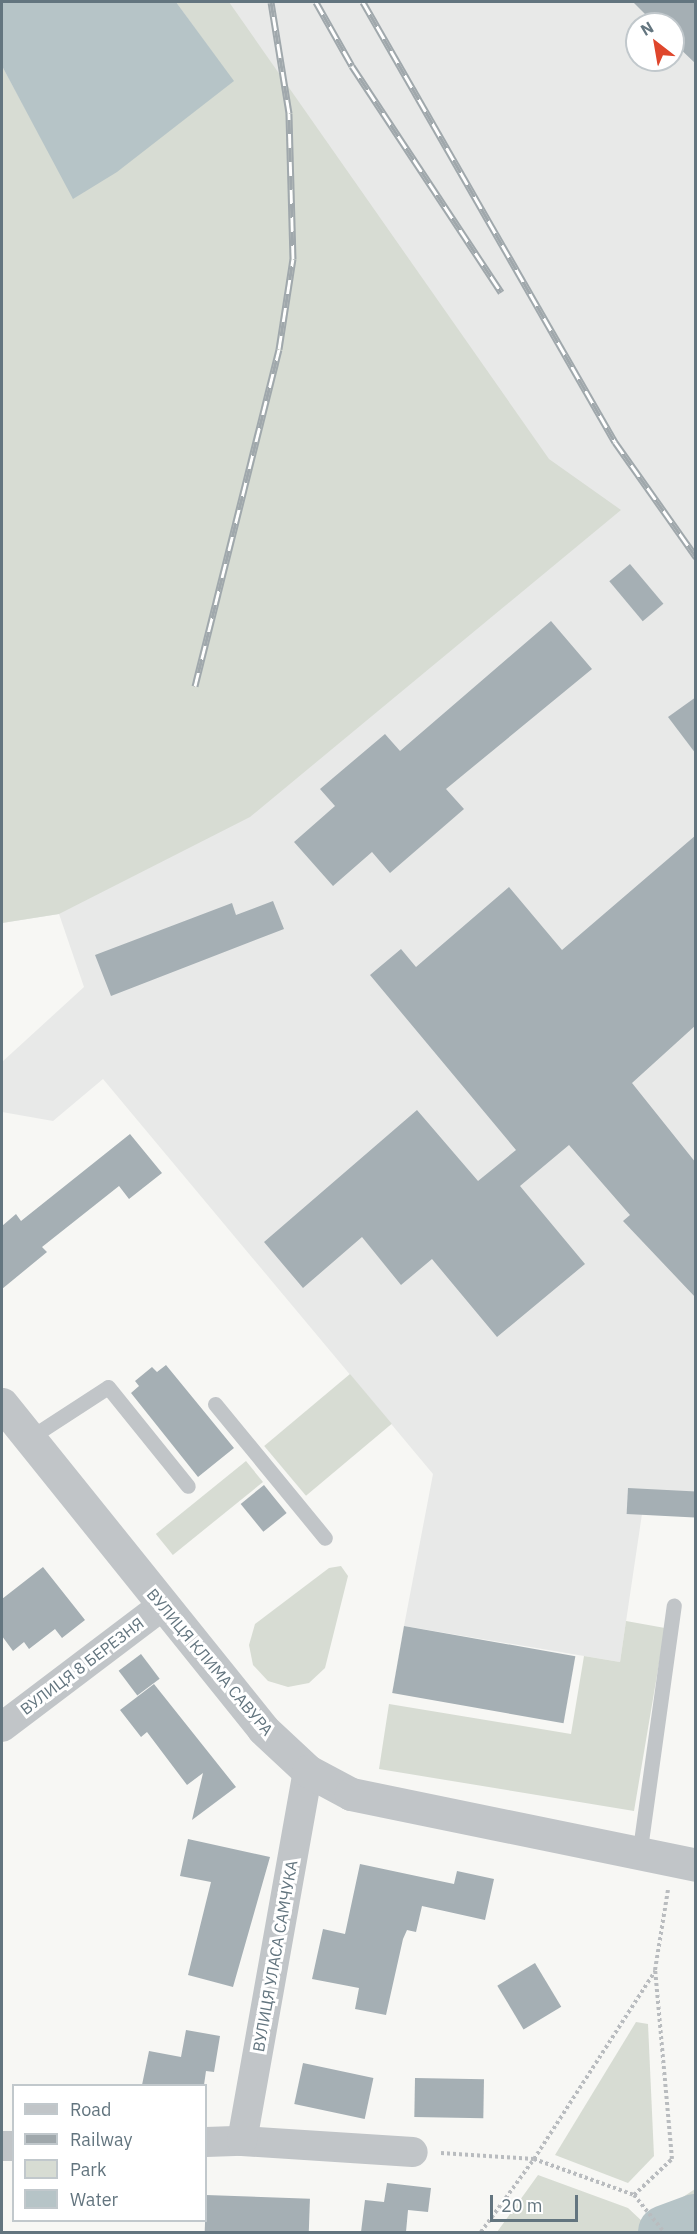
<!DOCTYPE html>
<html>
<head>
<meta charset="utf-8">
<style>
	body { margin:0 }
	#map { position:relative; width:697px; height:2234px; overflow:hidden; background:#f7f7f4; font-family:"IBM Plex Sans",sans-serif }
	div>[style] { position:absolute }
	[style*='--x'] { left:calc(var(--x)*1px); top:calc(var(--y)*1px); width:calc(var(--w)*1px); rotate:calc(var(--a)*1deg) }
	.built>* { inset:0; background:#e8e9e8 }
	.green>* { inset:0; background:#d7dcd3; transform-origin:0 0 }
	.water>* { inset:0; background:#b6c4c7 }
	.river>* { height:54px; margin:-27px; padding:0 27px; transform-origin:27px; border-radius:27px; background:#b6c4c7 }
	.building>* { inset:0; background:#a5afb4; transform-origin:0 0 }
	.path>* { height:4px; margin-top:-2px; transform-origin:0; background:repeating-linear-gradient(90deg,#b9bcbf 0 3px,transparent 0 6px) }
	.service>* { height:15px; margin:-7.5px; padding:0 7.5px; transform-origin:7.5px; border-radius:7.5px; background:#c1c5c8 }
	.minor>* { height:30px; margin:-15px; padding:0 15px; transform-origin:15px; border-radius:15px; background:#c1c5c8 }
	.tertiary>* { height:33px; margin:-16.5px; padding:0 16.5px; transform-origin:16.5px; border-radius:16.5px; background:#c1c5c8 }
	.rail>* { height:7px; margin-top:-3.5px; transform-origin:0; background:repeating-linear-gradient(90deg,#fff 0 14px,#a0a8ac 0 28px); box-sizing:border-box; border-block:2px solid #a0a8ac }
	span { translate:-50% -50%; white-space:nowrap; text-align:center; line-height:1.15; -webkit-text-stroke:6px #fff; paint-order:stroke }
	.street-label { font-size:16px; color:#63757f }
	.frame { position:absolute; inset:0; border:3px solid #63757f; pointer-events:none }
	.legend { position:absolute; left:12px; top:2084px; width:195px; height:138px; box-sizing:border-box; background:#fff; border:2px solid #c1c8cc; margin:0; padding:8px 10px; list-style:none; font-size:18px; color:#63757f }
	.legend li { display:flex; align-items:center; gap:12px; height:30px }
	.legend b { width:30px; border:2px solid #c1c8cc }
	.north { position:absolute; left:625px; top:12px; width:60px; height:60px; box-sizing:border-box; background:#fff; border:2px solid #c1c8cc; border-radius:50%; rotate:329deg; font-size:16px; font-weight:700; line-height:24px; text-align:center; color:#63757f }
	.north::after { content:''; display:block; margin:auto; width:21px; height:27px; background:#df462c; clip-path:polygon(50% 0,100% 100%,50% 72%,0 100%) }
	.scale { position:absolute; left:490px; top:2195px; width:88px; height:27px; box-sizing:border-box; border:3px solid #63757f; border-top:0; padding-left:8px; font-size:18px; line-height:21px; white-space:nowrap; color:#63757f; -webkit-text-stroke:4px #fff; paint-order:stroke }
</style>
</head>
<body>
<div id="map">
	<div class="built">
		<div style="clip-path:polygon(evenodd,2px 2px,695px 2px,696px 1517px,642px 1514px,620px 1662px,404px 1626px,433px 1474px,103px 1079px,53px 1121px,2px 1112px,2px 1062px,84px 987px,59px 914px,2px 923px,2px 2px,637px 24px,673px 24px,673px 60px,637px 60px,637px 24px)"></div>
	</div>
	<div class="green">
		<div style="clip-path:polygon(176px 2px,229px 2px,549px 459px,621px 510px,250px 817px,59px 914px,2px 923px,2px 66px,74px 198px,233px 81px)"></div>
		<div style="left:350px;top:1374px;width:65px;height:112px;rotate:50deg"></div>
		<div style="left:246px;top:1461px;width:27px;height:116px;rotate:51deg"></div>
		<div style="clip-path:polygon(341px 1566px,348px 1576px,325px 1668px,309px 1683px,288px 1687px,268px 1681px,253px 1665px,249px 1645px,255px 1624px,329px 1568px)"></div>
		<div style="clip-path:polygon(626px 1621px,665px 1628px,634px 1811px,379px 1769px,389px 1704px,571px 1734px,584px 1656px,620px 1662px)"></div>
		<div style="clip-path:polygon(636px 2022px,648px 2024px,654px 2156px,628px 2183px,555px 2155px)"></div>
		<div style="clip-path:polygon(538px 2175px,628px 2208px,644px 2223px,695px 2189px,695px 2232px,497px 2232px)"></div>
	</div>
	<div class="water">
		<div style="clip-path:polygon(2px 2px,176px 2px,234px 81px,117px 172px,73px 199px,2px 66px)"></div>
	</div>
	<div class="river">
		<div style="--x:665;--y:2232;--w:33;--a:-20"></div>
	</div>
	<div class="building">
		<div style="clip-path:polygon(633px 2px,696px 2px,696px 64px,673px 42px,673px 24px,655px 24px)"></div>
		<div style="left:630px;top:564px;width:52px;height:27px;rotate:50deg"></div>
		<div style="clip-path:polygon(551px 621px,592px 669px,446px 789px,464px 809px,390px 873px,372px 852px,333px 886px,294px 842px,335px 806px,320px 789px,385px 734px,400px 751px)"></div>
		<div style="clip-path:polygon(696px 697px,696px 754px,668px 717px)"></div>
		<div style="clip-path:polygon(696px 835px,696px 1025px,632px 1083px,696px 1163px,696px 1298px,623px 1221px,630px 1215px,569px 1145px,520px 1186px,585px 1264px,497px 1337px,432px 1259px,401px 1285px,362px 1237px,303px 1288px,264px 1242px,417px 1110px,478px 1181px,516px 1150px,370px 975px,401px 949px,416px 967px,509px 887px,562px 950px)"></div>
		<div style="clip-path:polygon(273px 901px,284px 929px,111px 996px,95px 955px,232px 903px,236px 915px)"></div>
		<div style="clip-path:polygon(130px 1134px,162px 1173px,129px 1199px,119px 1186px,42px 1247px,47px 1252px,2px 1289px,2px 1226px,16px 1214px,21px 1221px)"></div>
		<div style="clip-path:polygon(166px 1365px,234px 1448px,198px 1477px,131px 1393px,139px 1386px,135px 1381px,152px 1367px,157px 1372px)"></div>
		<div style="left:264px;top:1485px;width:36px;height:30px;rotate:51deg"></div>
		<div style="left:628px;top:1488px;width:68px;height:26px;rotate:3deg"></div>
		<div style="clip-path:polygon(43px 1567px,85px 1620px,62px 1638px,55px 1629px,29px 1649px,24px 1642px,13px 1651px,2px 1636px,2px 1599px)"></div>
		<div style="left:404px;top:1626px;width:174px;height:68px;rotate:10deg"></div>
		<div style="left:141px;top:1654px;width:31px;height:28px;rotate:53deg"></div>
		<div style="clip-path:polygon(154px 1684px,236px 1787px,192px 1820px,203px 1773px,187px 1785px,147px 1732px,141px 1737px,120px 1710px)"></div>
		<div style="clip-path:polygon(188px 1839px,270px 1857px,233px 1987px,188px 1975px,211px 1882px,180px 1876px)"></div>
		<div style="clip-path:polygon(360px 1864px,454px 1884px,457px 1871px,494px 1879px,485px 1920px,422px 1906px,416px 1932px,407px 1930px,403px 1939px,386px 2015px,355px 2009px,359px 1988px,312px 1979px,323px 1929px,345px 1934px)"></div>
		<div style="left:535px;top:1963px;width:51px;height:44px;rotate:59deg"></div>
		<div style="clip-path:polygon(186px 2030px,220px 2036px,214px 2072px,206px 2071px,204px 2085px,142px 2085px,149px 2051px,181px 2057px)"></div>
		<div style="left:303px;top:2063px;width:72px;height:42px;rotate:12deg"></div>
		<div style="left:415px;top:2078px;width:69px;height:39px;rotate:1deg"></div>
		<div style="clip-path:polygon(387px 2183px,431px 2188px,428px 2212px,408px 2210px,406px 2232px,361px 2232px,365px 2200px,384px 2202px)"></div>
		<div style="left:206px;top:2195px;width:104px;height:37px;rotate:2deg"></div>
	</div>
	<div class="path">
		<div style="--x:441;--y:2153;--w:93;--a:3.7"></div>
		<div style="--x:534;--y:2159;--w:224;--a:-57.2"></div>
		<div style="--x:634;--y:2195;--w:52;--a:-43.5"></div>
		<div style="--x:672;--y:2159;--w:190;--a:-95.1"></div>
		<div style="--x:655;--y:1970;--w:81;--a:-80.8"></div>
		<div style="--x:481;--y:2232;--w:90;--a:-54"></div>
		<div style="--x:534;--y:2159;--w:106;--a:19.8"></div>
		<div style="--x:634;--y:2195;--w:48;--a:51"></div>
	</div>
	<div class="service">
		<div style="--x:215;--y:1404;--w:173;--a:50.6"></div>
		<div style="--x:28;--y:1439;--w:95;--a:-33"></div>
		<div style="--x:108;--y:1387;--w:127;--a:51.1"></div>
		<div style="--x:639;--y:1856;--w:253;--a:-82.1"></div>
	</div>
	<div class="minor">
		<div style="--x:2;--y:1727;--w:201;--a:-37.1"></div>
		<div style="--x:242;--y:2141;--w:171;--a:3.7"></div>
		<div style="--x:206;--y:2142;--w:36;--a:-2"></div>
		<div style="--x:242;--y:2141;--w:376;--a:-79.9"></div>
		<div style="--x:2;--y:2146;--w:12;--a:0"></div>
	</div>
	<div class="tertiary">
		<div style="--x:2;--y:1404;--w:417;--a:51.2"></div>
		<div style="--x:263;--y:1729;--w:62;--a:43"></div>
		<div style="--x:308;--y:1771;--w:49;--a:28.1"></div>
		<div style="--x:351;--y:1794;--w:352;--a:11.6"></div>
	</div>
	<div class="rail">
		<div style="--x:316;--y:2;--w:73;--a:60.6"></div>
		<div style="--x:352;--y:66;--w:271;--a:56.6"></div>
		<div style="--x:363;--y:2;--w:507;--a:60.2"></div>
		<div style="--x:615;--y:442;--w:141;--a:54.8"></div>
		<div style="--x:195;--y:686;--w:347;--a:-76"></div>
		<div style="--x:279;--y:349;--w:91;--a:-81.2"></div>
		<div style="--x:293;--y:259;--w:146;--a:-91.6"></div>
		<div style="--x:289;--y:113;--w:112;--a:-99.2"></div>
	</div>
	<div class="street-label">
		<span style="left:210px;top:1662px;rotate:50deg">ВУЛИЦЯ КЛИМА САВУРА</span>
		<span style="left:82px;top:1666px;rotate:-37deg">ВУЛИЦЯ 8 БЕРЕЗНЯ</span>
		<span style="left:275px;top:1956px;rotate:-80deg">ВУЛИЦЯ УЛАСА САМЧУКА</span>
	</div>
	<div class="frame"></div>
	<ul class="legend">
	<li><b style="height:8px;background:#c1c5c8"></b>Road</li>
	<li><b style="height:8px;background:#a0a8ac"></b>Railway</li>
	<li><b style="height:16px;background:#d7dcd3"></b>Park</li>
	<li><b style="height:16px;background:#b6c4c7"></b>Water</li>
	</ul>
	<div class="north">N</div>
	<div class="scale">20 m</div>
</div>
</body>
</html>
